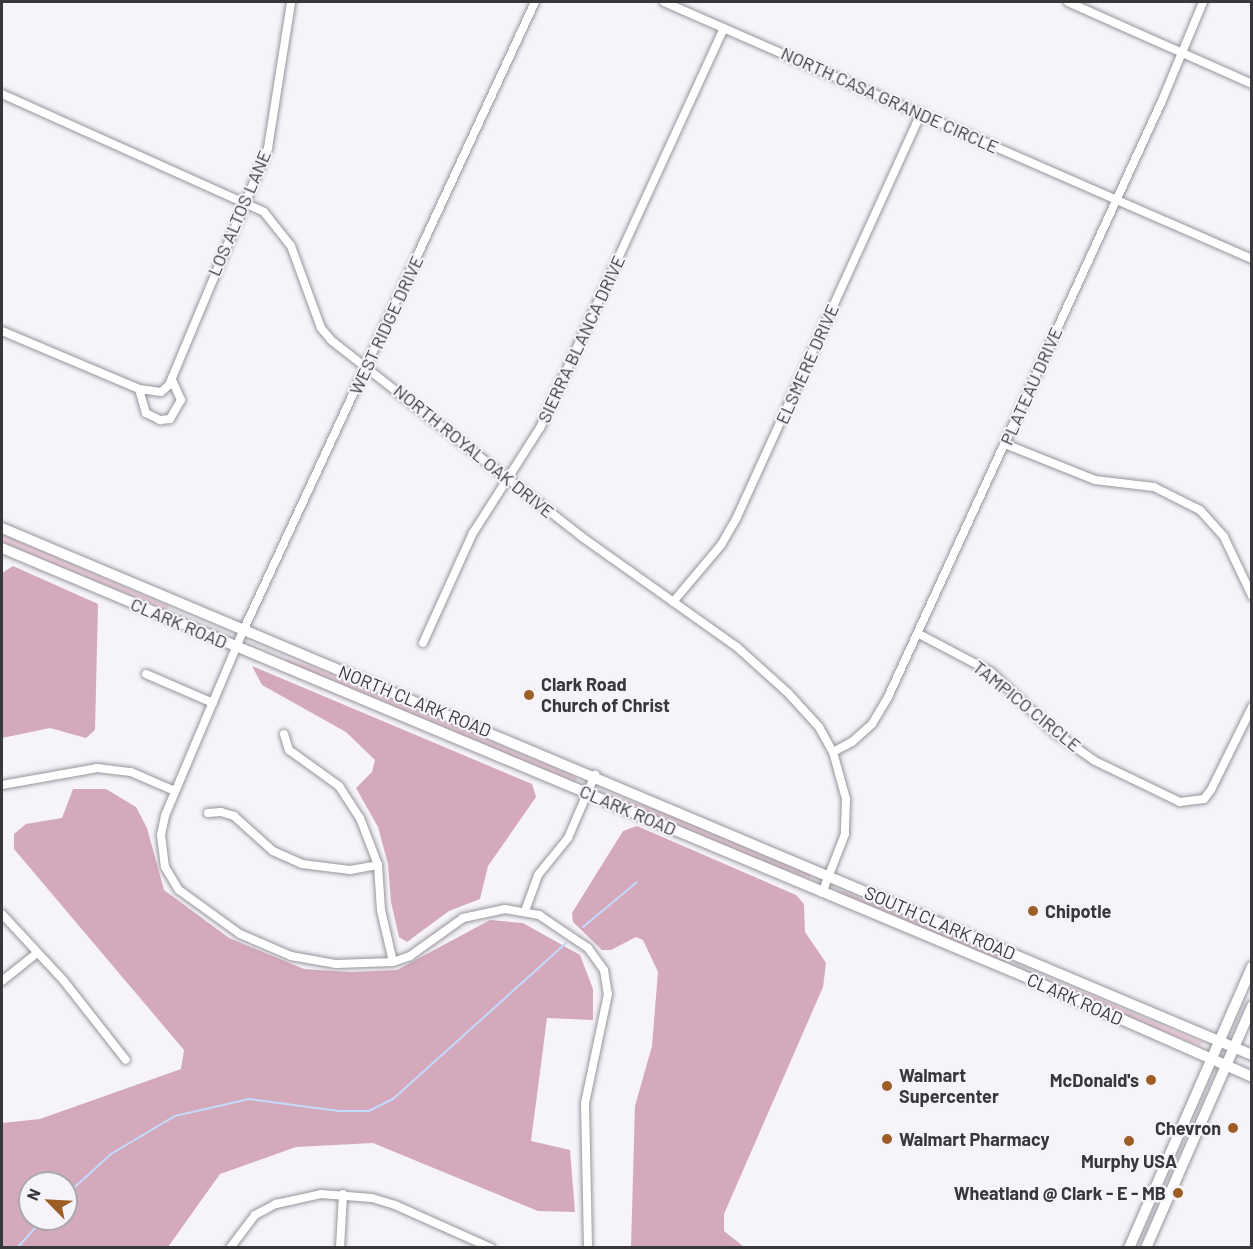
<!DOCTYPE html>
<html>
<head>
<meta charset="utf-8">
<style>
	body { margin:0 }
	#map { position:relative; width:1253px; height:1249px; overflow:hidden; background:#f6f3fa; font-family:Barlow,sans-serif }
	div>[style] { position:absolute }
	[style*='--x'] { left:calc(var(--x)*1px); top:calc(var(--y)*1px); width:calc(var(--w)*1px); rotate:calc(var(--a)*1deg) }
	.green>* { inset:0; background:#f4d2e1 }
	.forest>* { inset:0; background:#d3a9bb }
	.stream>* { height:2px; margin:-1px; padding:0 1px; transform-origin:1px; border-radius:1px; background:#c4dbfe }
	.roads { filter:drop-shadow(0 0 2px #97959b) drop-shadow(0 0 2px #97959b) }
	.minor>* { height:8px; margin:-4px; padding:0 4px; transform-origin:4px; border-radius:4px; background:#fff }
	.major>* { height:10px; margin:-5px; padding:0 5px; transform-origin:5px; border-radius:5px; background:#fff }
	.dots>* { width:16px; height:16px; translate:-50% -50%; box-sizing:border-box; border:3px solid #f6f3fa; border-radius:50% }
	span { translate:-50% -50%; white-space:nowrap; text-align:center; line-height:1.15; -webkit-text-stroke:4.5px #f6f3fa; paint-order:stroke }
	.street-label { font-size:18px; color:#38373a }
	.poi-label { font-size:18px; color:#38373a; font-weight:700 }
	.left { translate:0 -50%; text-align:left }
	.right { translate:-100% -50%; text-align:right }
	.frame { position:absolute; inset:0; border:3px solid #38373a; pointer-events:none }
	.north { position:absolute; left:18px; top:1171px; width:60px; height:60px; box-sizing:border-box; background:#f6f3fa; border:2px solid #aaa8ad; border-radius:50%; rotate:294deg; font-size:16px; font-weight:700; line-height:24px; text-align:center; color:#38373a }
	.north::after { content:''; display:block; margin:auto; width:21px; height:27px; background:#9c5e24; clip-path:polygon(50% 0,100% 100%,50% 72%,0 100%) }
</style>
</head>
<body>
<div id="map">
	<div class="green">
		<div style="clip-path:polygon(2px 534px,169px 606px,167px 610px,2px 543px)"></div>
		<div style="clip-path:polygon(286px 659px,314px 667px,572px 775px,577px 778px,575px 783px,284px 663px)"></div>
		<div style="clip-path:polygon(605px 793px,663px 812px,811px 875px,810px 878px,766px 864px,604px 796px)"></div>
		<div style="clip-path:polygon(843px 891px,1000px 956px,1007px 962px,1005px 965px,838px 892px)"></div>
		<div style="clip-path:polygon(1031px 974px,1098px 998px,1202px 1042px,1200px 1046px,1136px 1021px,1030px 977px)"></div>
	</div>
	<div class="forest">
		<div style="clip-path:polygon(13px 566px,98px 604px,95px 730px,86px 738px,50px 728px,2px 738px,2px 573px)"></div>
		<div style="clip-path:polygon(252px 666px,532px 784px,536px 797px,488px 866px,480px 899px,449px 911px,407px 942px,399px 937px,391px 902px,388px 864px,378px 827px,356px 788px,372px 772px,375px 760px,346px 732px,262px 685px)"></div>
		<div style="clip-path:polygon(evenodd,73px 789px,106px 789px,136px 807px,147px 828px,164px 890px,229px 938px,304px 969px,350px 972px,397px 970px,490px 920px,523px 923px,580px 955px,593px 989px,593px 1020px,547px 1018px,531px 1141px,570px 1150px,575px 1212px,538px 1211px,373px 1143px,296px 1147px,220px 1174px,168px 1247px,2px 1247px,2px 1123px,40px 1119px,181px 1069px,184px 1050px,14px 849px,14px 834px,26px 824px,62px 818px,73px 789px,30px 1183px,66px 1183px,66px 1219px,30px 1219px,30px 1183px)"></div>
		<div style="clip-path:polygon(637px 826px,796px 895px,804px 904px,805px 932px,826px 963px,823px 987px,724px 1214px,724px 1231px,744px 1247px,631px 1247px,635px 1106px,652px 1046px,658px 972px,643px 940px,636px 937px,611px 950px,602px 950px,573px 922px,572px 913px,623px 831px)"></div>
	</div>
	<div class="stream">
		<div style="--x:583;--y:927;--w:70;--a:-39.8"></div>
		<div style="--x:66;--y:1195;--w:61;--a:-42.3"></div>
		<div style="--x:111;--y:1154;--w:74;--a:-30.7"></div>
		<div style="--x:175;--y:1116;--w:76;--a:-12.9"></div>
		<div style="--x:249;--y:1099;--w:91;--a:7.6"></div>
		<div style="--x:339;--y:1111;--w:30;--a:0"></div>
		<div style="--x:369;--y:1111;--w:27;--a:-27"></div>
		<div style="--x:393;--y:1099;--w:233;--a:-42"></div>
		<div style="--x:17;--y:1248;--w:39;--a:-48"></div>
	</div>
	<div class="roads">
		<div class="minor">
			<div style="--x:535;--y:2;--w:693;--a:114.9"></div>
			<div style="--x:243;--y:631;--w:201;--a:112.9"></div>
			<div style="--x:165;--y:816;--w:19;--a:102"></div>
			<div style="--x:161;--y:835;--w:32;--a:83"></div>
			<div style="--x:165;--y:867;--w:27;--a:59"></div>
			<div style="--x:179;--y:890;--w:75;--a:35.8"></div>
			<div style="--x:240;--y:934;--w:56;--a:23.3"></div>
			<div style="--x:291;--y:956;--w:46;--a:10.1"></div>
			<div style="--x:336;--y:964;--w:57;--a:-2"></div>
			<div style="--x:393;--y:962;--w:18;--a:-19"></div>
			<div style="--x:410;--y:956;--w:65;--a:-35.6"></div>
			<div style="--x:463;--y:918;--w:43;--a:-12.1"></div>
			<div style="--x:505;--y:909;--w:35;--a:10"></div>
			<div style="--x:539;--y:915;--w:59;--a:34"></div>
			<div style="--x:588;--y:948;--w:27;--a:54"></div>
			<div style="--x:604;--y:970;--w:24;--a:81"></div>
			<div style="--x:608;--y:994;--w:111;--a:101.9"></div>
			<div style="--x:585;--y:1103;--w:145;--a:88.8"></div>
			<div style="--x:664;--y:2;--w:642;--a:23.61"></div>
			<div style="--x:1068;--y:2;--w:201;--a:24"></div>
			<div style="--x:2;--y:94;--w:287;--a:24.2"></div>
			<div style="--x:264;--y:212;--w:43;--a:51.5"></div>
			<div style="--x:291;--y:246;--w:87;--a:69.9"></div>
			<div style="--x:321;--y:328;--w:16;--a:50"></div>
			<div style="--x:331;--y:340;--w:319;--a:38.1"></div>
			<div style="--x:582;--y:537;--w:190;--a:35.4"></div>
			<div style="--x:737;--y:647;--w:69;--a:42"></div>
			<div style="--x:788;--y:693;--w:46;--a:47.6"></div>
			<div style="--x:819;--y:727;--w:29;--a:61"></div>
			<div style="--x:833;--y:752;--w:49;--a:74.5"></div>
			<div style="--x:846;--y:799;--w:35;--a:92"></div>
			<div style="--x:845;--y:834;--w:63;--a:111.3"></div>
			<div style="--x:2;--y:331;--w:149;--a:22.9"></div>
			<div style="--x:139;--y:389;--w:22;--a:8"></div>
			<div style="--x:161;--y:392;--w:11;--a:-41"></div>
			<div style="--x:169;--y:385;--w:257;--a:-67.3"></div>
			<div style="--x:268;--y:148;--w:148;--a:-81"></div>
			<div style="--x:139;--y:389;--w:25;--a:74"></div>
			<div style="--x:146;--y:413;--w:16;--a:27"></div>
			<div style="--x:160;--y:420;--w:10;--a:-6"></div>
			<div style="--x:170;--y:419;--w:22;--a:-60"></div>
			<div style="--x:181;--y:400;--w:22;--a:-114"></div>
			<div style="--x:1005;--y:444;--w:97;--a:21.8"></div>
			<div style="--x:1095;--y:480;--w:59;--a:6.8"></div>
			<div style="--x:1154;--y:487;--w:51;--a:26.6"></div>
			<div style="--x:1200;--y:510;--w:36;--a:48"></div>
			<div style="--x:1224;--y:537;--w:65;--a:64.6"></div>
			<div style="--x:673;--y:602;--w:75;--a:-49.9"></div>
			<div style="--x:721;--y:545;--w:32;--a:-60"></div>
			<div style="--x:737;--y:517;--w:444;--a:-65.5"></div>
			<div style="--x:919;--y:634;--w:81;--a:27.8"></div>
			<div style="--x:991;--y:672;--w:87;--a:43.6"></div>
			<div style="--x:1054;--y:732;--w:50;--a:35.3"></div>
			<div style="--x:1095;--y:761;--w:94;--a:25.8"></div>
			<div style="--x:1180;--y:802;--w:24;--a:-7"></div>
			<div style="--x:1204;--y:799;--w:11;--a:-52"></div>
			<div style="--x:1211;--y:790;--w:93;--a:-63.7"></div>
			<div style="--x:423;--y:643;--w:121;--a:-65.6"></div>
			<div style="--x:473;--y:533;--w:125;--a:-57.5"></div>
			<div style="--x:540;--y:428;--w:440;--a:-65.3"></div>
			<div style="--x:146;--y:674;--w:73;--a:23.4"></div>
			<div style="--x:284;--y:734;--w:17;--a:73"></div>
			<div style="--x:289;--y:750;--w:62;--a:35.8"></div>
			<div style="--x:339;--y:786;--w:38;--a:57"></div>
			<div style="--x:360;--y:818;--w:50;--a:69"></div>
			<div style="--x:378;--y:865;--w:45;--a:86.2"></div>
			<div style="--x:381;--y:910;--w:53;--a:77"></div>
			<div style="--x:833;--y:752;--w:21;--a:-28"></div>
			<div style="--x:852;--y:742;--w:27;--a:-42"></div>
			<div style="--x:872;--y:724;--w:31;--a:-59"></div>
			<div style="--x:888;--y:697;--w:654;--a:-65.32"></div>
			<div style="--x:1161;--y:103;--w:109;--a:-67.4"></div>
			<div style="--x:2;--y:785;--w:97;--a:-10.1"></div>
			<div style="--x:97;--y:768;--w:34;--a:7"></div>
			<div style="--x:131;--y:772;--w:48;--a:23.4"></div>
			<div style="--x:208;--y:813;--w:13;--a:-4"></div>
			<div style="--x:221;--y:812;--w:14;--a:17"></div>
			<div style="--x:234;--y:816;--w:52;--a:41.9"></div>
			<div style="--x:273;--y:851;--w:32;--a:24"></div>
			<div style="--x:302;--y:864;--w:48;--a:7.1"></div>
			<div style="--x:350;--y:870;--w:28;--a:-10"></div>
			<div style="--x:525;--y:911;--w:38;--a:-70"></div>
			<div style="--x:538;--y:875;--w:48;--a:-51"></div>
			<div style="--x:568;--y:838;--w:69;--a:-66.8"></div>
			<div style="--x:2;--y:914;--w:91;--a:47.2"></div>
			<div style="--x:64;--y:981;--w:100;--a:51.9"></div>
			<div style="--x:2;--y:981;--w:43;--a:-38.5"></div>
			<div style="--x:230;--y:1248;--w:41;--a:-52.9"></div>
			<div style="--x:255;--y:1215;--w:24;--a:-28"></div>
			<div style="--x:276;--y:1204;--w:46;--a:-12.5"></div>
			<div style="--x:321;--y:1194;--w:51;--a:4.5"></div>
			<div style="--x:372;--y:1198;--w:24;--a:17"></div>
			<div style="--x:395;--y:1205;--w:105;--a:24.1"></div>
			<div style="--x:340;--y:1248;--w:54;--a:-86.8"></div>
		</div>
		<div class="major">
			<div style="--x:2;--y:528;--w:1357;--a:22.86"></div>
			<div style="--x:2;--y:548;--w:1103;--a:22.73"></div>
			<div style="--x:1019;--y:974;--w:255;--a:23.8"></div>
			<div style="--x:1129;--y:1248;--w:307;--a:-66.4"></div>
			<div style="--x:1146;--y:1248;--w:264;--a:-66.3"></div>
		</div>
	</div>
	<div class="dots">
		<div style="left:529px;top:695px;background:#9c5e24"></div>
		<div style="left:1033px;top:911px;background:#9c5e24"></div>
		<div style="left:1151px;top:1080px;background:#9c5e24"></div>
		<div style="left:887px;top:1086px;background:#9c5e24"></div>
		<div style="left:1233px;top:1128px;background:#9c5e24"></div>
		<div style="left:887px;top:1139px;background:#9c5e24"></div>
		<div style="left:1129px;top:1141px;background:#9c5e24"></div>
		<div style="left:1178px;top:1193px;background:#9c5e24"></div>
	</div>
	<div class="street-label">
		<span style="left:890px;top:100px;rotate:24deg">NORTH CASA GRANDE CIRCLE</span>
		<span style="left:239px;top:213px;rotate:-67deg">LOS ALTOS LANE</span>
		<span style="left:386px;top:325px;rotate:-65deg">WEST RIDGE DRIVE</span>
		<span style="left:581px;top:339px;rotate:-65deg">SIERRA BLANCA DRIVE</span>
		<span style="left:807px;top:364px;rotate:-66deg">ELSMERE DRIVE</span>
		<span style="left:1031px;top:386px;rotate:-66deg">PLATEAU DRIVE</span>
		<span style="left:474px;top:451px;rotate:39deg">NORTH ROYAL OAK DRIVE</span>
		<span style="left:179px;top:623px;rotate:23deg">CLARK ROAD</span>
		<span style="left:415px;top:701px;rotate:22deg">NORTH CLARK ROAD</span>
		<span style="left:1027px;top:706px;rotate:39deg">TAMPICO CIRCLE</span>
		<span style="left:628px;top:810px;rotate:23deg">CLARK ROAD</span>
		<span style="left:940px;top:923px;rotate:23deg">SOUTH CLARK ROAD</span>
		<span style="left:1075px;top:999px;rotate:24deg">CLARK ROAD</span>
	</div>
	<div class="poi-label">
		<span class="left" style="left:541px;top:695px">Clark Road<br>Church of Christ</span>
		<span class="left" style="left:1045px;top:911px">Chipotle</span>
		<span class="left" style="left:899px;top:1086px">Walmart<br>Supercenter</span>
		<span class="right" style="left:1139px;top:1080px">McDonald's</span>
		<span class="right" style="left:1221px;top:1128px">Chevron</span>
		<span class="left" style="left:899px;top:1139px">Walmart Pharmacy</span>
		<span style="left:1129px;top:1161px">Murphy USA</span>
		<span class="right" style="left:1166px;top:1193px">Wheatland @ Clark - E - MB</span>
	</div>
	<div class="frame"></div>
	<div class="north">N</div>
</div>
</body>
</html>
